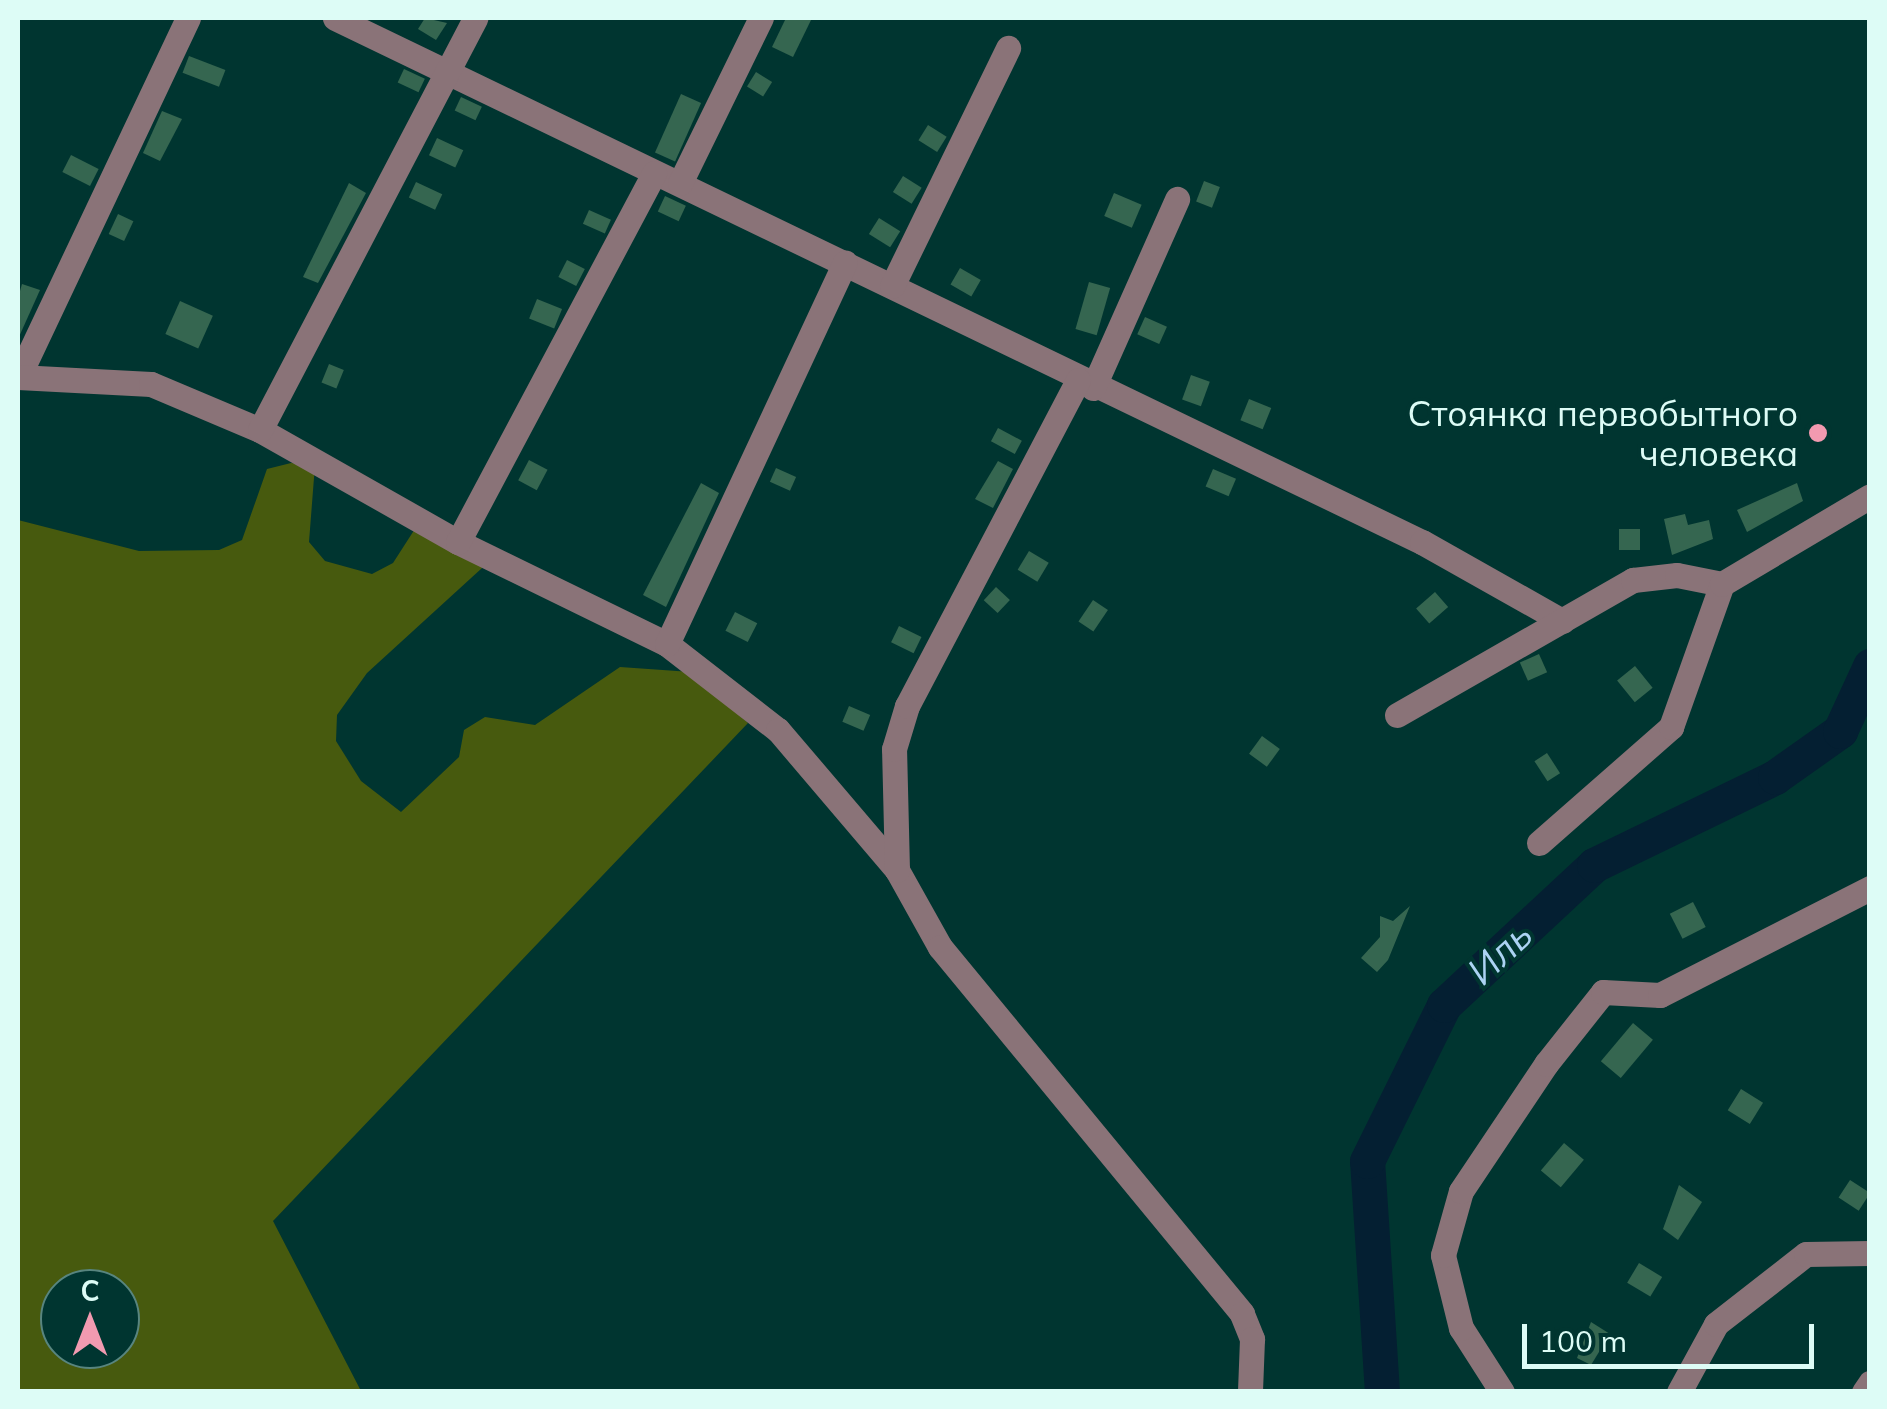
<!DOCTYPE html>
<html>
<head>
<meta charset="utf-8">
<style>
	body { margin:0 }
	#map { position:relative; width:1887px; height:1409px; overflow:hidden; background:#003530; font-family:Mulish,sans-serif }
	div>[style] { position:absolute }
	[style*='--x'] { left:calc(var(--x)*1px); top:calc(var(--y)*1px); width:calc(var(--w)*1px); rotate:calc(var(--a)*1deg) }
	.forest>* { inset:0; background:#475a0e }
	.river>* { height:35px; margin:-17.5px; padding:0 17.5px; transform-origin:17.5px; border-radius:17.5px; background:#041f32 }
	.building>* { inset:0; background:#356650; transform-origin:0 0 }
	.minor>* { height:25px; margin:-12.5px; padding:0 12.5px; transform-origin:12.5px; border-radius:12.5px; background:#8a7378 }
	.dots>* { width:28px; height:28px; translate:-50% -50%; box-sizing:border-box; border:5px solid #003530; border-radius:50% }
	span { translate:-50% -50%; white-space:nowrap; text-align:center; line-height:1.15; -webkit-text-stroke:8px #003530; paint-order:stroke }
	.poi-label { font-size:35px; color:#ddfcf6 }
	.right { translate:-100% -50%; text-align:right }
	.water-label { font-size:38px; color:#acd3f4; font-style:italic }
	.frame { position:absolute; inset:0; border:20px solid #ddfcf6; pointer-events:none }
	.north { position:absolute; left:40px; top:1269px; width:100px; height:100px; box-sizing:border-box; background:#003530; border:2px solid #58857f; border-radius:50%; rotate:0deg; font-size:28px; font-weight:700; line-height:40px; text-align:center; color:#ddfcf6 }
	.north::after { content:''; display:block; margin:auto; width:35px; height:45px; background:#f29ab0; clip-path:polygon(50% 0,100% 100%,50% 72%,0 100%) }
	.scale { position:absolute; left:1522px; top:1324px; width:292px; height:45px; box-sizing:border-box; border:5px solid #ddfcf6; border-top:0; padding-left:12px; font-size:30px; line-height:35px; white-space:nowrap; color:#ddfcf6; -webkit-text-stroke:8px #003530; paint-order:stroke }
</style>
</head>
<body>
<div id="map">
	<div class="forest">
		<div style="clip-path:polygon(evenodd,291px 463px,315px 465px,309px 542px,325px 561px,372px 574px,393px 563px,420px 521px,493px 558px,367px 673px,337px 715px,336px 741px,361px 781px,401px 812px,459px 757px,464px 730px,485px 717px,535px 725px,620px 667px,691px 672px,748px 723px,273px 1221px,361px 1391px,18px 1391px,18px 520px,139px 551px,219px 550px,242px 540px,267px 469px,291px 463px,60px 1289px,120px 1289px,120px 1349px,60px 1349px,60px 1289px)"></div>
	</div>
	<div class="river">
		<div style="--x:1382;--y:1392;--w:231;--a:-93.7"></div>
		<div style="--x:1367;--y:1161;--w:174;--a:-63.7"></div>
		<div style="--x:1444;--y:1005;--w:205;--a:-43"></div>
		<div style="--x:1594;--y:865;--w:201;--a:-25.9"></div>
		<div style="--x:1775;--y:777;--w:80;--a:-35.3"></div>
		<div style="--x:1840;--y:731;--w:72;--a:-65.2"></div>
	</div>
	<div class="building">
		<div style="clip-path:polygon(425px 18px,447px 23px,436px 40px,418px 29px)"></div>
		<div style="clip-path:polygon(786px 18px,812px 18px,793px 57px,772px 47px)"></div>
		<div style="left:189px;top:56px;width:39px;height:18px;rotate:21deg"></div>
		<div style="left:404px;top:69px;width:23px;height:15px;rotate:25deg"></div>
		<div style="left:756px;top:72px;width:19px;height:17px;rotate:32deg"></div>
		<div style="left:681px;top:94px;width:22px;height:64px;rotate:24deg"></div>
		<div style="left:461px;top:97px;width:23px;height:15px;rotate:25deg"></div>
		<div style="clip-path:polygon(162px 111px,182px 119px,160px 161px,143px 153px)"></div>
		<div style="left:928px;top:125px;width:22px;height:18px;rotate:32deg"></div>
		<div style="left:437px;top:138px;width:29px;height:19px;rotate:25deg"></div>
		<div style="left:71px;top:155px;width:31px;height:19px;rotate:27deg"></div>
		<div style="left:903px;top:176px;width:22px;height:19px;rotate:32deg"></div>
		<div style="left:1204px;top:181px;width:17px;height:22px;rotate:21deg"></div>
		<div style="left:416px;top:182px;width:29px;height:17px;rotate:25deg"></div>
		<div style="clip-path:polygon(349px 183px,366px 193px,318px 283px,303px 277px)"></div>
		<div style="left:1114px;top:193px;width:30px;height:25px;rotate:23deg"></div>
		<div style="left:665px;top:196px;width:23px;height:17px;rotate:25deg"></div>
		<div style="left:589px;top:210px;width:24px;height:15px;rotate:24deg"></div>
		<div style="left:118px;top:214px;width:17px;height:22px;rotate:25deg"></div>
		<div style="left:879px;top:218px;width:25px;height:19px;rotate:32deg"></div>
		<div style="left:567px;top:260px;width:20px;height:19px;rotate:27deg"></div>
		<div style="left:960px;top:268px;width:24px;height:19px;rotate:30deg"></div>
		<div style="left:1089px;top:282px;width:22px;height:49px;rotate:16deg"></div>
		<div style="clip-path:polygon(22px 284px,40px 290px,18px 339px,18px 298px)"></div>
		<div style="left:537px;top:299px;width:27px;height:21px;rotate:22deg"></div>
		<div style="left:180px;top:301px;width:36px;height:36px;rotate:24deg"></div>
		<div style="left:1145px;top:317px;width:24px;height:19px;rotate:24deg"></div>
		<div style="left:329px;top:364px;width:16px;height:20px;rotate:22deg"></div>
		<div style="left:1191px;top:375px;width:20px;height:26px;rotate:20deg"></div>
		<div style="left:1249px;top:399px;width:24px;height:23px;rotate:22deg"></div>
		<div style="left:998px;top:428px;width:27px;height:15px;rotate:28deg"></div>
		<div style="left:529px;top:460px;width:21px;height:23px;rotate:28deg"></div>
		<div style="clip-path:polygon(998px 461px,1013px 469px,993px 508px,975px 499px)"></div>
		<div style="left:776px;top:468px;width:22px;height:15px;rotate:24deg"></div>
		<div style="left:1213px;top:469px;width:25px;height:19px;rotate:23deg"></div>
		<div style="clip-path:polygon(701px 483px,719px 493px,666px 607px,643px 595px)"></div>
		<div style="clip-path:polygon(1797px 483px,1803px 501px,1747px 532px,1737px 510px)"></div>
		<div style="clip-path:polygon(1685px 514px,1688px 525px,1709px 520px,1713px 539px,1672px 555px,1664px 519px)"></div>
		<div style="left:1619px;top:529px;width:21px;height:21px"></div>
		<div style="left:1029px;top:551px;width:23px;height:22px;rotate:31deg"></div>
		<div style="left:996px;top:587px;width:19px;height:18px;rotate:43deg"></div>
		<div style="left:1435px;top:592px;width:20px;height:25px;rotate:49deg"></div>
		<div style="left:1093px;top:600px;width:18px;height:26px;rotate:34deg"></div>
		<div style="left:735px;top:612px;width:25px;height:21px;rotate:27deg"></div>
		<div style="left:899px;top:626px;width:25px;height:18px;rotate:26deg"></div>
		<div style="left:1539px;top:654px;width:20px;height:21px;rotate:66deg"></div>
		<div style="left:1635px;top:666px;width:28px;height:23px;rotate:51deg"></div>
		<div style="left:849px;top:706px;width:23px;height:17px;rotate:23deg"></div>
		<div style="left:1262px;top:736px;width:22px;height:22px;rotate:36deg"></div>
		<div style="left:1547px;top:753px;width:24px;height:15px;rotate:57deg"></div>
		<div style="left:1693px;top:902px;width:28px;height:26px;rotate:63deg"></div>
		<div style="clip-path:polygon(1410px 906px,1388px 960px,1377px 972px,1361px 958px,1380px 937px,1380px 916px,1393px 921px)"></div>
		<div style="left:1633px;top:1023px;width:26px;height:50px;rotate:40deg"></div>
		<div style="left:1741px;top:1089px;width:26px;height:25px;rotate:32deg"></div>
		<div style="left:1564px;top:1143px;width:26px;height:36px;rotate:40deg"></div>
		<div style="left:1850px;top:1180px;width:24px;height:21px;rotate:33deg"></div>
		<div style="clip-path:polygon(1679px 1185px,1702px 1202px,1678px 1240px,1663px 1229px)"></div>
		<div style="left:1639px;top:1263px;width:27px;height:23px;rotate:31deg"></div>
		<div style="clip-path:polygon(1591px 1322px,1610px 1334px,1591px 1365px,1577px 1358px)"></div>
	</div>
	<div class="minor">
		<div style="--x:188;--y:18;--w:397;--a:115.3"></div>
		<div style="--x:18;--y:377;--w:133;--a:3"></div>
		<div style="--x:151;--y:384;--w:118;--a:22.9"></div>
		<div style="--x:260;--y:430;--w:227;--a:29.5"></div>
		<div style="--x:458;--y:542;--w:233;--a:26"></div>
		<div style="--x:667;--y:644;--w:140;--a:37.8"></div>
		<div style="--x:778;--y:730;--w:184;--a:49.6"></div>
		<div style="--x:897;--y:870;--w:88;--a:60.8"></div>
		<div style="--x:940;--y:947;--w:475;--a:50.5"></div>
		<div style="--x:1242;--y:1314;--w:27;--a:68"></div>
		<div style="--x:1252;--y:1339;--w:53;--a:92.2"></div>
		<div style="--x:335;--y:18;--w:1207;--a:25.74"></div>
		<div style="--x:1422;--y:542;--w:161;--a:29.4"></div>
		<div style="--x:680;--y:183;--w:184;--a:-63.9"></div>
		<div style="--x:892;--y:286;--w:265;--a:-64"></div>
		<div style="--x:1093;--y:388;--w:207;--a:-66"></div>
		<div style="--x:260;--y:430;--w:465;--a:-62.4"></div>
		<div style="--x:458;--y:542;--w:418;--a:-62"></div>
		<div style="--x:667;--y:644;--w:421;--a:-65"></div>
		<div style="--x:1397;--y:715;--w:272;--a:-29.8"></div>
		<div style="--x:1633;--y:580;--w:44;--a:-6.5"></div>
		<div style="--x:1677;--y:575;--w:46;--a:11.3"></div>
		<div style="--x:1539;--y:843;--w:176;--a:-41.3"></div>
		<div style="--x:1671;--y:727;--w:152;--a:-70.4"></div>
		<div style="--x:1722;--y:584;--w:172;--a:-30.7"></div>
		<div style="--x:897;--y:870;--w:121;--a:-91.4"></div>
		<div style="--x:894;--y:749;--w:45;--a:-73.2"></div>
		<div style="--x:907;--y:706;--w:368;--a:-62.3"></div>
		<div style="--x:1502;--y:1392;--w:76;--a:-122.6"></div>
		<div style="--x:1461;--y:1328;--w:75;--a:-103.9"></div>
		<div style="--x:1443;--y:1255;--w:66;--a:-74.3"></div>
		<div style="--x:1461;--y:1191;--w:153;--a:-56.2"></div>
		<div style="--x:1546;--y:1064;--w:92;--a:-51.6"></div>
		<div style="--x:1603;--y:992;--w:57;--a:3"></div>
		<div style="--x:1660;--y:995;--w:236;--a:-27"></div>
		<div style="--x:1679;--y:1392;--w:77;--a:-61.4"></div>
		<div style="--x:1716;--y:1324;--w:114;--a:-37.9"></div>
		<div style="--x:1806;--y:1254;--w:64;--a:-0.9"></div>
		<div style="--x:1864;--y:1392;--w:11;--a:-56"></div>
	</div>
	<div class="dots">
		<div style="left:1818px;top:433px;background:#f29ab0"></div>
	</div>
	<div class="poi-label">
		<span class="right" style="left:1798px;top:433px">Стоянка первобытного<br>человека</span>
	</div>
	<div class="water-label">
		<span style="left:1500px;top:953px;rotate:-43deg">Иль</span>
	</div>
	<div class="frame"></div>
	<div class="north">С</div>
	<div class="scale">100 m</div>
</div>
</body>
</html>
